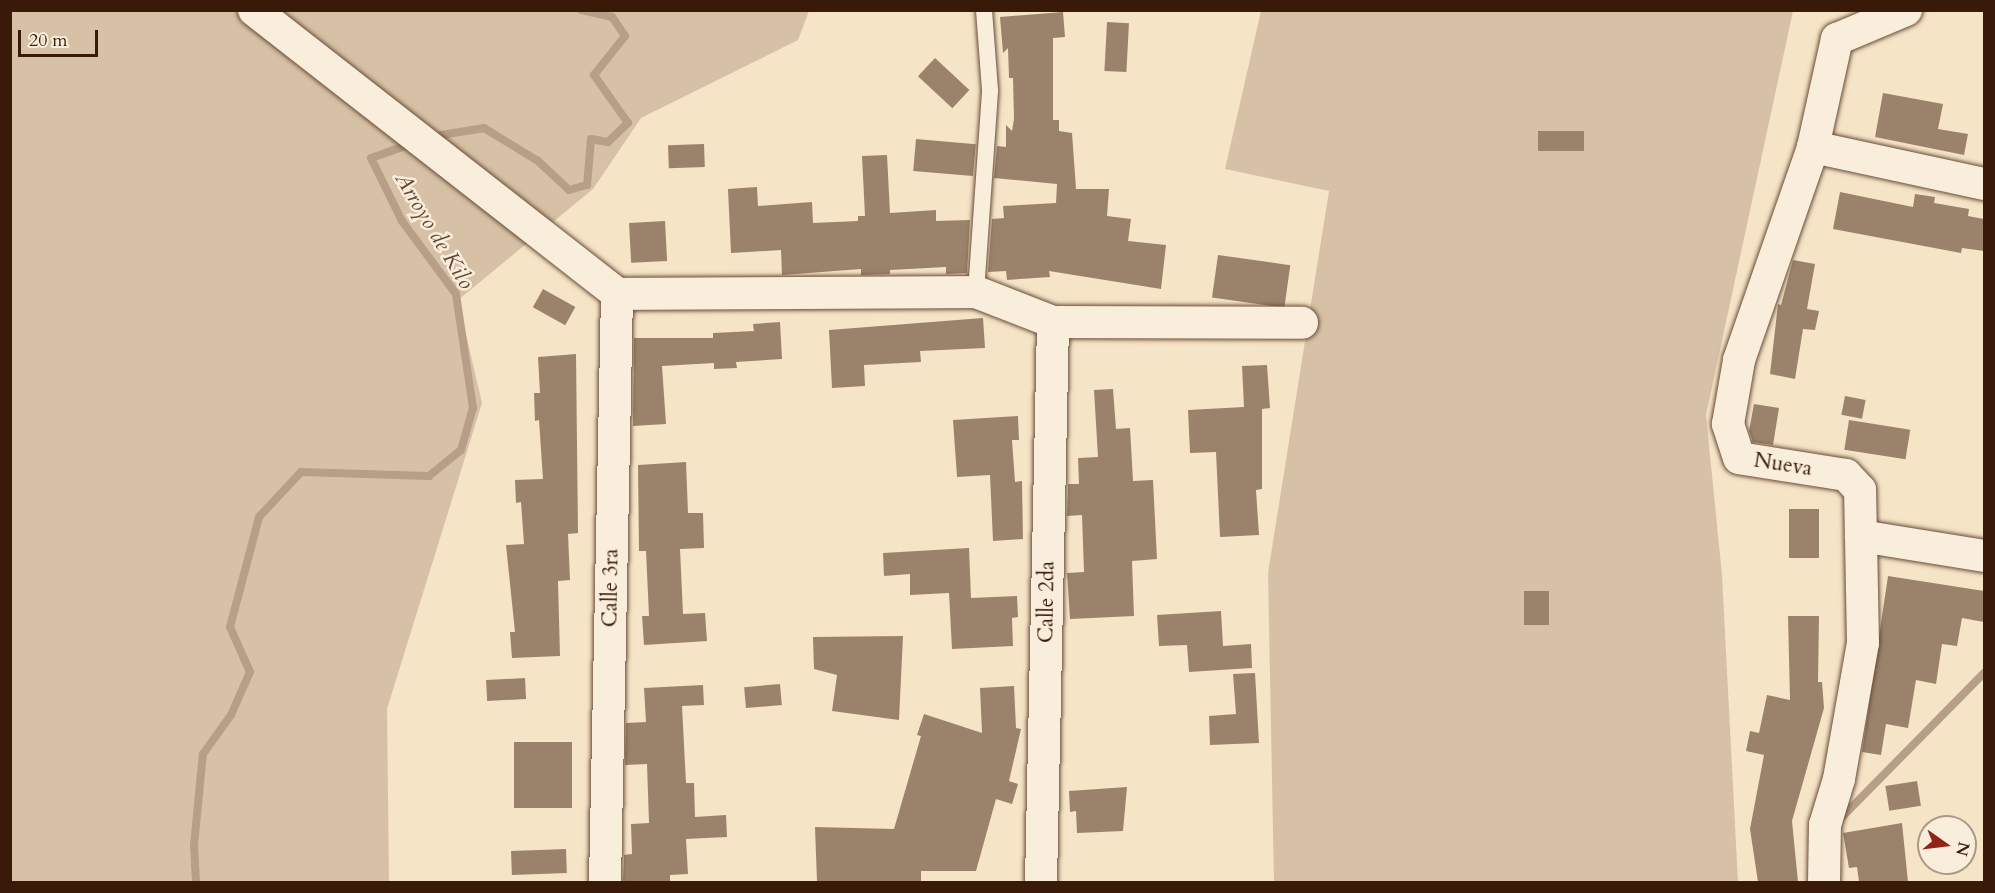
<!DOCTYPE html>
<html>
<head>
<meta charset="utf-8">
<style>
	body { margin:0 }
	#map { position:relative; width:1995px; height:893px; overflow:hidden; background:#f6e4c7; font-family:Cardo,serif }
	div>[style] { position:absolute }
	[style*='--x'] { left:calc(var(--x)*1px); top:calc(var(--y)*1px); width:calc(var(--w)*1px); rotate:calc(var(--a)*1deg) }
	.green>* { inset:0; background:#d6c1a6 }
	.stream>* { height:8px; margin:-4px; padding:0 4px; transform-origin:4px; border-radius:4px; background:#b69f86 }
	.building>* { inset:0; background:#9b836b; transform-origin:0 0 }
	.roads { filter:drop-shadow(0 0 2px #684c37) drop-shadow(0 0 2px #684c37) }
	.service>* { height:16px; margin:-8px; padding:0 8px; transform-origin:8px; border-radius:8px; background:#f9eddb }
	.minor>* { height:32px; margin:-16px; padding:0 16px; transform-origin:16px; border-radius:16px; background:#f9eddb }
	span { translate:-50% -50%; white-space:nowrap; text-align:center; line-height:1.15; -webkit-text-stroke:5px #f9eddb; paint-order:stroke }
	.street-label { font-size:21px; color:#391907 }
	.water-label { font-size:22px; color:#654833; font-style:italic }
	.frame { position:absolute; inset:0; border:12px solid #391907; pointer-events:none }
	.north { position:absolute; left:1917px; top:815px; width:60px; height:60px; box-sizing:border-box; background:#f9eddb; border:2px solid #ac9886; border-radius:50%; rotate:104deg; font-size:16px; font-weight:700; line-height:24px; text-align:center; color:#391907 }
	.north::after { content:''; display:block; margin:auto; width:21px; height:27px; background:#8f2418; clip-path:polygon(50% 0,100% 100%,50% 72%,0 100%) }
	.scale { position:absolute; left:18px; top:30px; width:80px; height:27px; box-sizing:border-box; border:3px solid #391907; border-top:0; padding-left:8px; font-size:18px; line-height:21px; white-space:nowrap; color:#391907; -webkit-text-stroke:4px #f9eddb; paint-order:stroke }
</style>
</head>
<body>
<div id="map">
	<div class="green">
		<div style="clip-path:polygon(10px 11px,809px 11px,798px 40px,641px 118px,593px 189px,458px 300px,482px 403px,387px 709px,389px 882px,11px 882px)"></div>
		<div style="clip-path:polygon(1261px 11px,1793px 11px,1706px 415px,1722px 575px,1738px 882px,1274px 882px,1268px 573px,1329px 191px,1225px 169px)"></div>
	</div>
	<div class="stream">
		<div style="--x:429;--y:137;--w:56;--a:-9.3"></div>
		<div style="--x:484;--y:128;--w:63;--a:31.4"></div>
		<div style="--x:538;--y:161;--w:42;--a:43.1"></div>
		<div style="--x:569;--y:190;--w:19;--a:-16"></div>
		<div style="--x:587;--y:185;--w:46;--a:-85"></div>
		<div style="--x:591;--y:139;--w:17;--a:10"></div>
		<div style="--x:608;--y:142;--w:28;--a:-44"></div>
		<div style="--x:628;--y:123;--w:59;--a:-125.3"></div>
		<div style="--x:594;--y:75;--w:50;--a:-51.5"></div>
		<div style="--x:625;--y:36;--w:23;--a:-124"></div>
		<div style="--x:612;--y:17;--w:32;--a:-167"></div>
		<div style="--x:1839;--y:820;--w:206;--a:-45.4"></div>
		<div style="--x:196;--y:882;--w:37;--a:-93"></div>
		<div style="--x:194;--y:845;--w:91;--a:-84.4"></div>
		<div style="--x:203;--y:754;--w:48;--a:-54.3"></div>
		<div style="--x:231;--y:715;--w:47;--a:-66.2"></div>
		<div style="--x:250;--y:672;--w:49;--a:-114"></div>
		<div style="--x:230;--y:627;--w:114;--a:-75.2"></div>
		<div style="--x:259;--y:517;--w:62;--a:-47"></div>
		<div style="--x:301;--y:472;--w:128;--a:1.8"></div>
		<div style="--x:429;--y:476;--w:41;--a:-39.1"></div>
		<div style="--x:461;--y:450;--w:44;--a:-74.1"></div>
		<div style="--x:473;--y:408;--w:115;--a:-98.5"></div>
		<div style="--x:456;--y:294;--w:91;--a:-126.5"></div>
		<div style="--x:402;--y:221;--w:70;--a:-116.2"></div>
		<div style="--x:371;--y:158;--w:42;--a:-19.3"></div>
	</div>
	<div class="building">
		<div style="clip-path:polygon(1063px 12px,1065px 37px,1053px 38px,1053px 120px,1059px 120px,1059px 131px,1072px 133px,1076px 189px,1109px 189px,1107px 216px,1131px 219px,1128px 241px,1166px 245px,1161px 289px,1049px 271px,1050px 277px,1007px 280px,1006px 271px,988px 272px,992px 219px,1004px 218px,1003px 206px,1056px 203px,1057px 184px,994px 178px,997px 146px,1006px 147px,1006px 125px,1012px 131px,1014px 119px,1013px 78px,1009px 78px,1008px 48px,1003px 53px,1000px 17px)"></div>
		<div style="left:1107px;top:22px;width:22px;height:49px;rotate:3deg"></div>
		<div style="left:935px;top:58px;width:47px;height:25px;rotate:43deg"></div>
		<div style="clip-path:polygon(1883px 93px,1943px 104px,1938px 129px,1968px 134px,1964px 155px,1875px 137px)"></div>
		<div style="left:1584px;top:131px;width:20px;height:46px;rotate:90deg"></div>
		<div style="left:916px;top:139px;width:60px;height:32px;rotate:5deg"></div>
		<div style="left:704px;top:144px;width:23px;height:36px;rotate:88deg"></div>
		<div style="clip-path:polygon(887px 155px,890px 213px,936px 210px,936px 221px,970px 220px,967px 273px,946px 274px,946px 267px,890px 270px,890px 274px,861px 275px,861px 269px,782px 275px,781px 250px,731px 253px,728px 189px,757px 187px,758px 206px,812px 202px,813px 223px,858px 221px,858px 216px,865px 216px,862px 156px)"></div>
		<div style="clip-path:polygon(1840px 192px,1913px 207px,1915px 194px,1935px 197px,1934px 203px,1969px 209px,1968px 216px,1984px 219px,1984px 251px,1962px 248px,1961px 253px,1833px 229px)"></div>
		<div style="left:665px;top:221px;width:40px;height:36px;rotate:87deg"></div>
		<div style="left:1218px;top:255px;width:73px;height:43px;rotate:8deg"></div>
		<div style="clip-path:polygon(1793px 260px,1815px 264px,1807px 309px,1819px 311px,1815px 330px,1803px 329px,1795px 379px,1770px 374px,1778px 304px,1781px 305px)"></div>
		<div style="left:543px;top:289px;width:37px;height:21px;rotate:29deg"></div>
		<div style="clip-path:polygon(983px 318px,985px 348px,920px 351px,921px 362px,864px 365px,865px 386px,832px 388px,829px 330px)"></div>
		<div style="clip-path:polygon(780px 322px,782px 359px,736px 362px,737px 368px,714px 369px,714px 363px,662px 366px,666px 424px,633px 426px,634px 338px,713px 338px,713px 333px,754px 331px,753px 324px)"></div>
		<div style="clip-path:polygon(576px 354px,578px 533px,568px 534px,570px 580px,558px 581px,560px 656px,512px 658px,510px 632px,515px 632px,506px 545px,524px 544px,521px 502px,516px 503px,515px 480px,543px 479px,539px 420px,535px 421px,534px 393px,540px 393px,538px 357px)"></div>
		<div style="clip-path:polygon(1267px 365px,1270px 408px,1262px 409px,1262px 489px,1256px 490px,1259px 535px,1220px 537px,1216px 452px,1190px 453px,1188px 410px,1244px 407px,1242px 366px)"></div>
		<div style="clip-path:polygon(1113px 389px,1116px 429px,1130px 428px,1133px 481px,1153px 480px,1157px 559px,1132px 561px,1134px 616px,1070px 619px,1067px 573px,1084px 572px,1082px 515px,1067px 516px,1068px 484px,1079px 484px,1078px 458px,1098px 457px,1094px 390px)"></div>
		<div style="left:1845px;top:396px;width:21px;height:19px;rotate:11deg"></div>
		<div style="clip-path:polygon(1754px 404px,1779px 408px,1773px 445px,1753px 442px,1749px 431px)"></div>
		<div style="clip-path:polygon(1018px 416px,1019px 440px,1012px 440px,1015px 482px,1022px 481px,1023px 539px,993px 541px,990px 475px,957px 477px,953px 420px)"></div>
		<div style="left:1849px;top:420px;width:62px;height:30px;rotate:9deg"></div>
		<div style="clip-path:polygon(686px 462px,688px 513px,703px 513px,704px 548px,680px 549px,683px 614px,705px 613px,707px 641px,644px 645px,642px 616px,649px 616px,646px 551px,639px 551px,638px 465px)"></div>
		<div style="left:1789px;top:509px;width:30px;height:49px"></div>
		<div style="clip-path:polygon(969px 548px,971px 598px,1017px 596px,1018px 617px,1012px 618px,1013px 646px,952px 649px,949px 593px,910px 595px,910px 574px,884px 576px,883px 553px)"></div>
		<div style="clip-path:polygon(1888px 576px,1984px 591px,1984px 622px,1962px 618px,1957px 646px,1942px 644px,1936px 684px,1916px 680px,1908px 728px,1886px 724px,1881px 755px,1862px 752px)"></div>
		<div style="left:1524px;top:591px;width:25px;height:34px"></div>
		<div style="clip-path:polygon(1221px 611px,1223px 646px,1251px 644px,1252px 668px,1189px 672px,1187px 645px,1159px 646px,1157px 615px)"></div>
		<div style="clip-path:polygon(1788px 616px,1819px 616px,1818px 682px,1822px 682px,1824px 708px,1792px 821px,1798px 882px,1758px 882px,1750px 829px,1764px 755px,1746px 751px,1750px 731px,1759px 733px,1767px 695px,1790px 700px)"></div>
		<div style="clip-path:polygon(903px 636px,899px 720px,832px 711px,837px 675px,814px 669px,813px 637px)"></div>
		<div style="clip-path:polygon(1255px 673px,1259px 743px,1210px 745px,1209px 716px,1236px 714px,1233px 674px)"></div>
		<div style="left:525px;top:678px;width:21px;height:39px;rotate:87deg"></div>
		<div style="left:780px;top:684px;width:21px;height:36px;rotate:85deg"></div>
		<div style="clip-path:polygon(703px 685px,704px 705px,682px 706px,686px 783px,694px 783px,695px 817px,726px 815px,727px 837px,686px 839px,688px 874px,670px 875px,670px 882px,623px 882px,624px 855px,632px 854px,631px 824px,649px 823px,647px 764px,625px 765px,626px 723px,646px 722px,644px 688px)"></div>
		<div style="clip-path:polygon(1014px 686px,1016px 728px,1021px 729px,1009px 781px,1018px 784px,1012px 804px,996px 799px,976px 871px,921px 871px,921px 882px,817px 882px,815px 827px,894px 829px,921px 736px,917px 735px,924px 714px,982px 733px,980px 688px)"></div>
		<div style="left:572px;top:742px;width:66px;height:58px;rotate:90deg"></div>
		<div style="left:1917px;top:781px;width:25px;height:32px;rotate:81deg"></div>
		<div style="clip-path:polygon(1127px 787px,1123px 831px,1077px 833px,1076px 811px,1070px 812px,1069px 791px)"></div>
		<div style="clip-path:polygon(1902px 823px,1908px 882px,1859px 882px,1857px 867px,1849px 868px,1843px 833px)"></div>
		<div style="left:566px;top:849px;width:24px;height:55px;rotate:88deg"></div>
	</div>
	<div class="roads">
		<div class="service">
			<div style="--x:976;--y:292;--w:202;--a:-86"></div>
			<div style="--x:990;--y:90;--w:80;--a:-94.3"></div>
		</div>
		<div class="minor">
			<div style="--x:254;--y:10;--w:461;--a:38"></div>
			<div style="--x:617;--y:294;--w:359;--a:-0.3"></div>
			<div style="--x:976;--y:292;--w:83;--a:21.3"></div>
			<div style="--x:1053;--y:322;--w:249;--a:0.2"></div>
			<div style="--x:1813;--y:147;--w:175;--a:12.2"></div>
			<div style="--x:1861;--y:536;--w:125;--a:9.2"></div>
			<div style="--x:605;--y:882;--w:588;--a:-88.83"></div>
			<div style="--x:1041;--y:882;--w:560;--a:-88.77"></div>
			<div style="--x:1824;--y:882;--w:57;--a:-89"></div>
			<div style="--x:1825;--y:825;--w:48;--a:-73.1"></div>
			<div style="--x:1839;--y:779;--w:138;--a:-80"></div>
			<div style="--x:1863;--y:643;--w:153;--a:-91.1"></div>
			<div style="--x:1860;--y:490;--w:21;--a:-133"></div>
			<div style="--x:1846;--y:475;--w:108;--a:-171"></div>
			<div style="--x:1739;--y:458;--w:36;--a:-108"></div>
			<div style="--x:1728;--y:424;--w:65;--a:-80.2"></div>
			<div style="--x:1739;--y:360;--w:225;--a:-70.8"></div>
			<div style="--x:1813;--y:147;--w:111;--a:-77.5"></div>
			<div style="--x:1837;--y:39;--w:75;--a:-22.8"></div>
		</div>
	</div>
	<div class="street-label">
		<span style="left:1783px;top:465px;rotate:9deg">Nueva</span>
		<span style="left:611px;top:588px;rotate:-89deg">Calle 3ra</span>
		<span style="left:1047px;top:602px;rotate:-89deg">Calle 2da</span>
	</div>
	<div class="water-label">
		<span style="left:434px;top:231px;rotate:59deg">Arroyo de Kilo</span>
	</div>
	<div class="frame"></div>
	<div class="north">N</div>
	<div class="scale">20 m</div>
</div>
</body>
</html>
